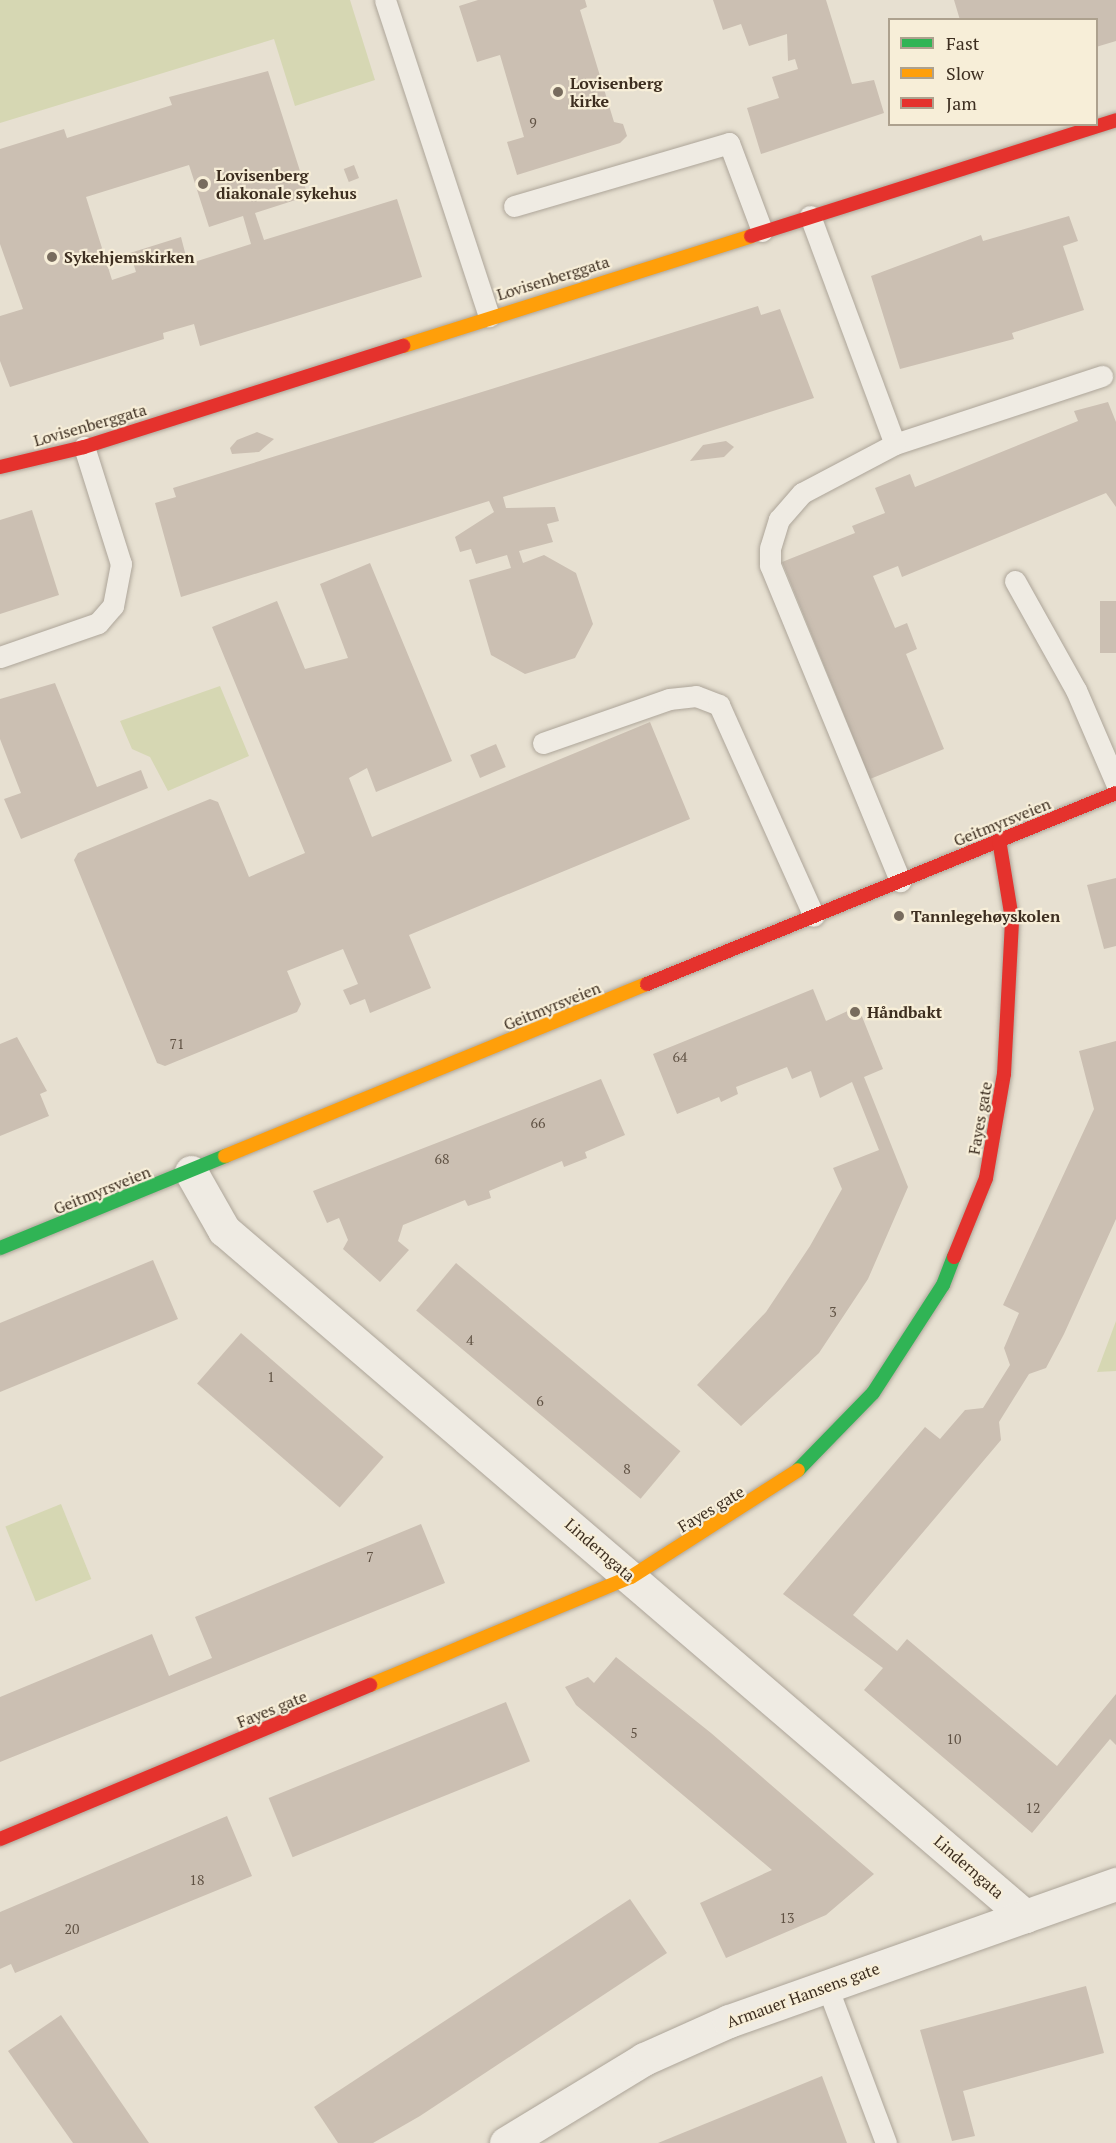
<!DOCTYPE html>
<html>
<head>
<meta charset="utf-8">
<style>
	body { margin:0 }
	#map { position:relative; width:1116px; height:2143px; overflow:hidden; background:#e7e0d1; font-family:"PT Serif",serif }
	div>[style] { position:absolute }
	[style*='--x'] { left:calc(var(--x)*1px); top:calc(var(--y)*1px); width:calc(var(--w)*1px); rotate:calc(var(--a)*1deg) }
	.green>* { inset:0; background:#d6d7b3; transform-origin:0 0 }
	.building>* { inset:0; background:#cbbfb2; transform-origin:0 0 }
	.roads { filter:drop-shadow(0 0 2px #ada599) drop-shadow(0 0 2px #ada599) }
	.lane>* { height:21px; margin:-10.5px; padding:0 10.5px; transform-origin:10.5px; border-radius:10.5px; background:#efebe3 }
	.street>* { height:33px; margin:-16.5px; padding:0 16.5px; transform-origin:16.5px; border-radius:16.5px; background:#efebe3 }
	.fast>* { height:14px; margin:-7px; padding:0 7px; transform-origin:7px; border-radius:7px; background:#30b455 }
	.slow>* { height:14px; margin:-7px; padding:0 7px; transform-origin:7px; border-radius:7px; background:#ff9f0a }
	.jam>* { height:14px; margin:-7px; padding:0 7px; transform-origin:7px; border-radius:7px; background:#e5322d }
	.dots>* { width:16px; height:16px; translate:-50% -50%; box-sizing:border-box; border:3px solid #f7eed8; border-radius:50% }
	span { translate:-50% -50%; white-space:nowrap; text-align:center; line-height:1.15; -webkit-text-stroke:4.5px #f7eed8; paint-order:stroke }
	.number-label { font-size:14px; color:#605244 }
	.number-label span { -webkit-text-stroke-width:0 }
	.poi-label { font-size:16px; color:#3d2e20; font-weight:700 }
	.left { translate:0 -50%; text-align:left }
	.street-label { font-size:16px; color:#3d2e20 }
	.legend { position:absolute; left:888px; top:18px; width:210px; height:108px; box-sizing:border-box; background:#f7eed8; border:2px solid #ada18e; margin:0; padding:8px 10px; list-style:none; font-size:18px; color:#3d2e20 }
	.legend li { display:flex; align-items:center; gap:12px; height:30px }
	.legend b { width:30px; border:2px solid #ada18e }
</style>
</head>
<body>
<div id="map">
	<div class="green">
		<div style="clip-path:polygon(0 0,350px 0,375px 80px,295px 106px,274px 39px,0 123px)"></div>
		<div style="clip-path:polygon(220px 686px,249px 756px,168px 791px,150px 757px,132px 749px,120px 721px)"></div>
		<div style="clip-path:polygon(1116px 1321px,1116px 1371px,1097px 1372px)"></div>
		<div style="left:61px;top:1504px;width:81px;height:60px;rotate:68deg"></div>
	</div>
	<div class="building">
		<div style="clip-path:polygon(478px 0,585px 0,587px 7px,580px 10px,614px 122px,623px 124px,627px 136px,620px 143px,517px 175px,507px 142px,524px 137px,500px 55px,477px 62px,459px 6px)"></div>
		<div style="clip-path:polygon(713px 0,826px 0,852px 84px,874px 80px,884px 113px,761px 154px,747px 108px,779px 98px,772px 77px,798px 69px,795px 59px,788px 61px,787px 34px,749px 46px,741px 24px,723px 30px)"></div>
		<div style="clip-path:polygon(954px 0,1116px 0,1116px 41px,1096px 47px,1096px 20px,960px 20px)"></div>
		<div style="clip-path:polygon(evenodd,268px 71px,308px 196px,255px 213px,264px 240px,397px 199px,422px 277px,200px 346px,194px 324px,163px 333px,164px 339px,10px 387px,0 361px,0 316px,23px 309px,0 244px,0 149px,64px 129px,67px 138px,172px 105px,169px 97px,268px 71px,189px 165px,209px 227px,243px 216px,251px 244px,188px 264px,181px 237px,130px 253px,136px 272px,112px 280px,86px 197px,189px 165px)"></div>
		<div style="left:354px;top:165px;width:14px;height:11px;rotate:69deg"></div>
		<div style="clip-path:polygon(1069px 216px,1078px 241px,1063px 246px,1084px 310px,1012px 333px,1014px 339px,900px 369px,871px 276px,981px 235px,983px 241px)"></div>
		<div style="clip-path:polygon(758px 306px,761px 315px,780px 309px,814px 398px,503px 497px,506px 508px,555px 507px,559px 521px,547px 524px,553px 542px,519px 551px,523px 563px,544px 555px,576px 573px,593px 624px,575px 658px,525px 674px,491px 655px,469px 580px,511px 568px,507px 555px,476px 564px,471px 549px,460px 552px,455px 537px,494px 512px,489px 501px,181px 597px,155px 503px,176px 497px,173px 488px)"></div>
		<div style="clip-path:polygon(1108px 402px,1116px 422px,1116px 507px,1106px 493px,902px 577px,898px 566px,873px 576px,895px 628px,907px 623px,917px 649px,906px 654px,944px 749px,870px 779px,782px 562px,855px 533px,852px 526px,885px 513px,875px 488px,910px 474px,915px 487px,1078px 421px,1074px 411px)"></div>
		<div style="clip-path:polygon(257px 432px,274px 439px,259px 452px,232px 454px,230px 448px,237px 440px)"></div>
		<div style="clip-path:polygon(726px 441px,734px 447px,724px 457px,690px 461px,703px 445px)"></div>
		<div style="clip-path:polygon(32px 510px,59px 595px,0 614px,0 520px)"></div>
		<div style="clip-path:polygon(370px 563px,452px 761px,376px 792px,367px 768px,349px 778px,372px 837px,650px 722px,690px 819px,409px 935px,431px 988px,370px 1013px,365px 999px,350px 1005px,343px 990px,358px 984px,343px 949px,287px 971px,301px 1004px,297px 1012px,165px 1066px,157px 1063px,74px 860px,78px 853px,210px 799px,218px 802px,249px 877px,305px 853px,212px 627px,277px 601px,305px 669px,348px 658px,320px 584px)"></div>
		<div style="left:1100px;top:601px;width:16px;height:52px"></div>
		<div style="clip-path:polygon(55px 683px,97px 787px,141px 770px,148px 788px,21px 839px,4px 799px,21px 793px,0 739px,0 699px)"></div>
		<div style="left:496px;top:744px;width:25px;height:28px;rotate:67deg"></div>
		<div style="clip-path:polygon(1116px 878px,1116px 946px,1104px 949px,1087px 885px)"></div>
		<div style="clip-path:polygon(813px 989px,826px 1021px,852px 1009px,861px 1014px,883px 1069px,864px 1077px,908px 1187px,868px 1279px,819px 1353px,741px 1426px,697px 1385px,766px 1312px,810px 1246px,842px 1189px,833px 1168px,879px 1150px,852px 1082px,820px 1098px,811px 1071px,792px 1079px,787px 1067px,736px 1087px,738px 1094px,721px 1102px,719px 1097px,677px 1114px,653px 1054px)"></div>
		<div style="clip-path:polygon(17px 1037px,47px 1091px,40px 1094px,49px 1116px,0 1136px,0 1044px)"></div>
		<div style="clip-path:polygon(1116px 1041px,1116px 1219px,1064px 1334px,1046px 1368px,1029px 1374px,999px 1422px,1001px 1440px,853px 1615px,897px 1651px,907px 1639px,1057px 1766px,1116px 1694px,1116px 1745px,1110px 1739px,1032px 1833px,864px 1690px,883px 1668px,783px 1594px,925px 1427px,940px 1439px,965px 1410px,983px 1408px,1010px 1365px,1004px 1348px,1019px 1313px,1003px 1305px,1094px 1109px,1079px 1051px)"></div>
		<div style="clip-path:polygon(601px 1079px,625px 1135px,585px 1152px,587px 1158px,564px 1167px,562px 1161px,489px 1191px,491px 1198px,468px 1206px,465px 1200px,403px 1225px,398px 1241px,409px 1250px,380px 1282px,343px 1249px,348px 1240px,339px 1218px,327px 1223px,313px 1191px)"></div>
		<div style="clip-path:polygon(153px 1260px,178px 1319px,0 1392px,0 1323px)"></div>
		<div style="left:456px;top:1263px;width:293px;height:62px;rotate:40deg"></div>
		<div style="left:241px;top:1333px;width:189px;height:67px;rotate:41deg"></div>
		<div style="clip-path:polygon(421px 1524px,445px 1583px,0 1762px,0 1697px,152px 1634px,169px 1676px,190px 1667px,212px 1658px,195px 1617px)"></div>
		<div style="clip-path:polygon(616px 1657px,711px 1733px,874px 1874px,826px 1915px,726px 1958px,700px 1903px,772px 1870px,576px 1705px,565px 1687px,588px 1677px,594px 1683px)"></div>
		<div style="left:506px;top:1702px;width:64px;height:256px;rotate:68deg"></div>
		<div style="clip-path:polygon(227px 1816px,252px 1876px,15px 1973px,11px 1964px,0 1969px,0 1912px)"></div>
		<div style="clip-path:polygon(630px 1899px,667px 1953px,420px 2116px,373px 2143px,338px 2143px,314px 2107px)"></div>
		<div style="clip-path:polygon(1086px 1986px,1104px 2053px,963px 2091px,975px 2136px,952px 2141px,920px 2030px)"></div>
		<div style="clip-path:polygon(61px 2015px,149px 2143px,73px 2143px,8px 2051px)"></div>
		<div style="clip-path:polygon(822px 2076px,847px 2143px,658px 2143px)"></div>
	</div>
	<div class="roads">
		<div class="lane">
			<div style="--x:385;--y:0;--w:333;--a:71.8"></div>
			<div style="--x:514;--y:206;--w:224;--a:-16.3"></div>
			<div style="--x:729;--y:143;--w:94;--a:69.4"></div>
			<div style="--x:810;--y:216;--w:243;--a:69.6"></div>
			<div style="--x:895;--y:444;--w:218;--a:-18.2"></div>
			<div style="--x:895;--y:444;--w:105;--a:152.2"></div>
			<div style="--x:802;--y:493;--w:35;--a:131"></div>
			<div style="--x:779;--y:519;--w:30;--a:107"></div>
			<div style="--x:770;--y:548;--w:17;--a:90"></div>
			<div style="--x:770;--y:565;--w:342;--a:67.6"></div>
			<div style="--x:1015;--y:581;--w:125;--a:60.8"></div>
			<div style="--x:1076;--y:690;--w:101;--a:66.7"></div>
			<div style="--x:0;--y:657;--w:104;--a:-19.1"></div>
			<div style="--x:98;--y:623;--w:23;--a:-49"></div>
			<div style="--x:113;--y:606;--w:43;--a:-79.2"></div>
			<div style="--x:121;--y:564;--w:123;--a:-107.5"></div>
			<div style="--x:543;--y:743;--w:133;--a:-19.2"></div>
			<div style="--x:669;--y:699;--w:27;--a:-6"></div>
			<div style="--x:696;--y:696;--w:25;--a:21"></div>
			<div style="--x:719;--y:705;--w:231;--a:65.8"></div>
			<div style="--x:827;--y:1986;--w:168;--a:69.4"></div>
		</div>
		<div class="street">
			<div style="--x:191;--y:1172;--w:67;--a:60.4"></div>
			<div style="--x:224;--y:1230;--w:1055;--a:40.58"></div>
			<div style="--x:506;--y:2143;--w:162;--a:-31.3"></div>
			<div style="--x:644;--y:2059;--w:93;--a:-24.1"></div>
			<div style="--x:729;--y:2021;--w:411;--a:-19.5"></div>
		</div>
		<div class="fast">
			<div style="--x:0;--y:1248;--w:243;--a:-22.2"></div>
			<div style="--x:798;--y:1470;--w:107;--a:-45.8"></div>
			<div style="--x:873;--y:1393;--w:129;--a:-57.1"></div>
			<div style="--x:943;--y:1285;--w:30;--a:-69"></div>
		</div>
		<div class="slow">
			<div style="--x:403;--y:346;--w:365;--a:-17.5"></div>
			<div style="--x:225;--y:1156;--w:456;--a:-22.2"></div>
			<div style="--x:370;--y:1685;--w:282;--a:-22.5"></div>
			<div style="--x:631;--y:1577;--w:198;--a:-32.6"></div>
		</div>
		<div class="jam">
			<div style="--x:751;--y:236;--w:383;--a:-17.6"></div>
			<div style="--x:0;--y:467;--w:86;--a:-13.4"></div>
			<div style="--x:84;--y:447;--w:335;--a:-17.6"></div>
			<div style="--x:647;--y:984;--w:506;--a:-22.16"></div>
			<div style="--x:954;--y:1257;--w:85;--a:-67.9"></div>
			<div style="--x:986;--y:1178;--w:106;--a:-80.2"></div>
			<div style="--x:1004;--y:1074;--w:155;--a:-87"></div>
			<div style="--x:1012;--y:919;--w:80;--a:-99.3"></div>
			<div style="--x:0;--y:1839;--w:401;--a:-22.6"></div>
		</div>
	</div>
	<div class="dots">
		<div style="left:558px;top:92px;background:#786c5e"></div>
		<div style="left:203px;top:184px;background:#786c5e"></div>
		<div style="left:52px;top:257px;background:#786c5e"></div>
		<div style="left:899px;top:916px;background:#786c5e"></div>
		<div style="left:855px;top:1012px;background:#786c5e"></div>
	</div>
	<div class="number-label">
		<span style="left:533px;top:123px">9</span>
		<span style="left:177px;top:1044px">71</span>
		<span style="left:680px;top:1057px">64</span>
		<span style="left:538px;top:1123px">66</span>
		<span style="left:442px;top:1159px">68</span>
		<span style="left:833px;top:1312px">3</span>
		<span style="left:470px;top:1340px">4</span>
		<span style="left:271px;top:1377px">1</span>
		<span style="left:540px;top:1401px">6</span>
		<span style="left:627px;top:1469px">8</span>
		<span style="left:370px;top:1557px">7</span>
		<span style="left:634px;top:1733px">5</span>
		<span style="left:954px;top:1739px">10</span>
		<span style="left:1033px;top:1808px">12</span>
		<span style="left:197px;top:1880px">18</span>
		<span style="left:787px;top:1918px">13</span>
		<span style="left:72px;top:1929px">20</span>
	</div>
	<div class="poi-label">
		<span class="left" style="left:570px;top:92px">Lovisenberg<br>kirke</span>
		<span class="left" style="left:216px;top:184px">Lovisenberg<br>diakonale sykehus</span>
		<span class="left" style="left:64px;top:257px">Sykehjemskirken</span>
		<span class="left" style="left:911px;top:916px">Tannlegehøyskolen</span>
		<span class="left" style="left:867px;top:1012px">Håndbakt</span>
	</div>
	<div class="street-label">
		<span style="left:553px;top:278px;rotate:-17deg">Lovisenberggata</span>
		<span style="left:90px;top:425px;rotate:-16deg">Lovisenberggata</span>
		<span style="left:1002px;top:822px;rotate:-22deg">Geitmyrsveien</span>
		<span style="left:552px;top:1006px;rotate:-22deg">Geitmyrsveien</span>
		<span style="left:980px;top:1118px;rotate:-80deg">Fayes gate</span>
		<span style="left:102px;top:1190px;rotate:-22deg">Geitmyrsveien</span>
		<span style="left:711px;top:1509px;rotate:-31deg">Fayes gate</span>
		<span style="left:600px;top:1550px;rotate:41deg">Linderngata</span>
		<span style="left:272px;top:1709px;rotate:-22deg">Fayes gate</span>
		<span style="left:969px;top:1867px;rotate:41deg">Linderngata</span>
		<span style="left:803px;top:1995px;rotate:-20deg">Armauer Hansens gate</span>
	</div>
	<ul class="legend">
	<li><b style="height:8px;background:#30b455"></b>Fast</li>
	<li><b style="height:8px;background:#ff9f0a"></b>Slow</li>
	<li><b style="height:8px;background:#e5322d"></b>Jam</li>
	</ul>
</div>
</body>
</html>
